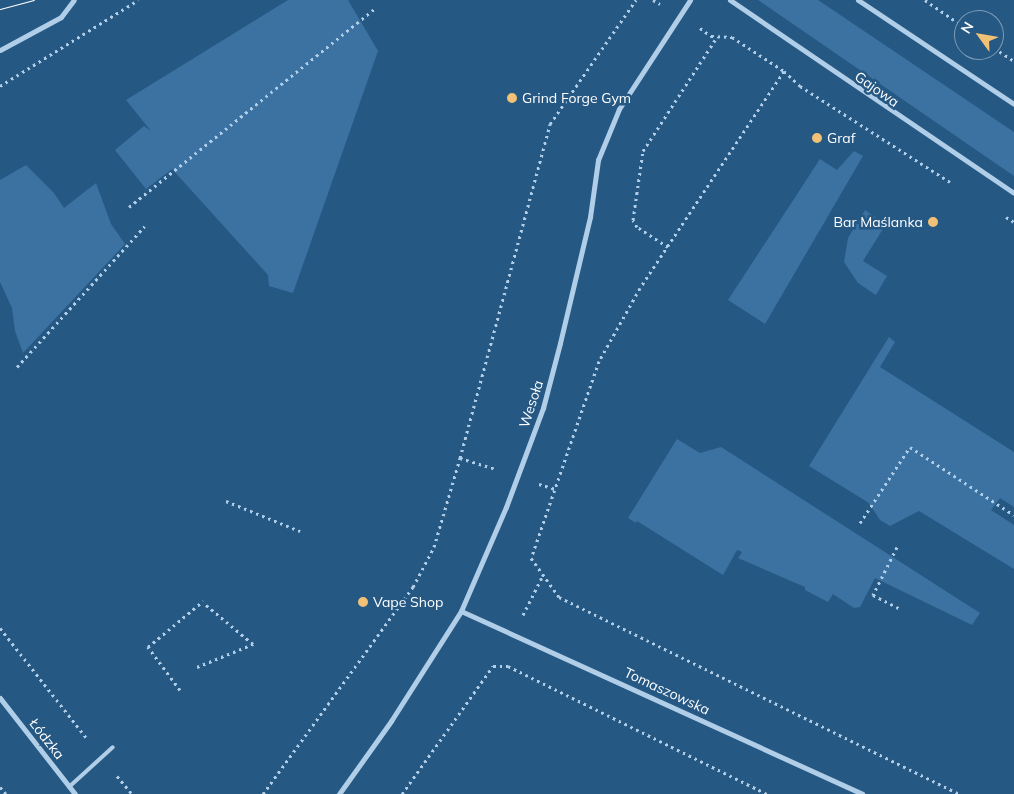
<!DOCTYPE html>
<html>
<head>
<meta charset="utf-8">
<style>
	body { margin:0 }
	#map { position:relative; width:1014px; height:794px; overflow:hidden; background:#265884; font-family:Mulish,sans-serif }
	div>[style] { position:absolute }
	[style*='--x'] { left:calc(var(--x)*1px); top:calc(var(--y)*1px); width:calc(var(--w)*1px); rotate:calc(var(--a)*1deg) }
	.green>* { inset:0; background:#3b72a1 }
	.path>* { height:3px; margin-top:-1.5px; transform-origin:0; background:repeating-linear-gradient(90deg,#b0cee8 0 2.5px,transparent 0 6.5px) }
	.service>* { height:4px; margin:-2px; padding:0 2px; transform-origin:2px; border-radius:2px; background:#b0cee8 }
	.minor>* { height:5px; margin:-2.5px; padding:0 2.5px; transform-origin:2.5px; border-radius:2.5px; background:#b0cee8 }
	.tram>* { height:1px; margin:-0.5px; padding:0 0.5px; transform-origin:0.5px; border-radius:0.5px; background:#fff }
	.dots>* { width:14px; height:14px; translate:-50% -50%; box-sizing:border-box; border:2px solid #265884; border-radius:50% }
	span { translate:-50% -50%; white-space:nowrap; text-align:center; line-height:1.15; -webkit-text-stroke:5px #265884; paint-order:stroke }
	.street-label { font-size:14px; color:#fff }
	.poi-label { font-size:14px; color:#fff }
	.left { translate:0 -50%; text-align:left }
	.right { translate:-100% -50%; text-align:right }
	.north { position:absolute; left:954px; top:10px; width:50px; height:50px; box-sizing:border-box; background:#265884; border:1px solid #7d9bb5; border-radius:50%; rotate:302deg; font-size:14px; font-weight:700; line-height:20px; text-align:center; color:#fff }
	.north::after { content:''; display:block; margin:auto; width:18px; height:22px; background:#f1c175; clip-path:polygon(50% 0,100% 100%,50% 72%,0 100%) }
</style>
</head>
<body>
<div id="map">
	<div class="green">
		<div style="clip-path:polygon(288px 0,348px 0,378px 51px,293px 293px,269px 286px,268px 275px,172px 169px,146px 189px,115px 150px,144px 126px,151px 131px,126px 100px)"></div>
		<div style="clip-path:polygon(758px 0,818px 0,1014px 132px,1014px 176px)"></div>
		<div style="clip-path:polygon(854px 151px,863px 156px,765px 324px,728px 300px,820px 159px,837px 170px)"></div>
		<div style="clip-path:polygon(26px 165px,54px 193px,64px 208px,96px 183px,111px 224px,125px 244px,23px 353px,15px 331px,12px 308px,0 282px,0 180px)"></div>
		<div style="clip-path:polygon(865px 210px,886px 224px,863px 261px,887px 276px,876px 295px,858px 283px,844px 262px,848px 238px)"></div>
		<div style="clip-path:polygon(889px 337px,895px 342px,880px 367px,1014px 452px,1014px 507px,1000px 498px,991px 510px,1014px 525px,1014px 569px,919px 511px,890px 526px,880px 520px,869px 503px,809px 466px)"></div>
		<div style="clip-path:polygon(677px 439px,700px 453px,721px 447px,980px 613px,972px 625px,875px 578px,860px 607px,854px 608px,833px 594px,828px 602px,805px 590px,805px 587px,738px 558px,742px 552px,737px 550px,723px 575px,637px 521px,636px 523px,628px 518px)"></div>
	</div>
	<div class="path">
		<div style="--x:653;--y:0;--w:8;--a:30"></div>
		<div style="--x:925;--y:0;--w:47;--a:34.7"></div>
		<div style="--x:700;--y:28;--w:14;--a:36"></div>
		<div style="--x:711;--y:36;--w:21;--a:3"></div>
		<div style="--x:732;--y:37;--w:62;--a:33.2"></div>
		<div style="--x:784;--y:71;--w:22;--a:43"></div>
		<div style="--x:800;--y:86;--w:178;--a:32.6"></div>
		<div style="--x:994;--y:48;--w:24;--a:33"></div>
		<div style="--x:784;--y:71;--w:260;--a:123.6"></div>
		<div style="--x:640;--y:288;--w:84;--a:119.3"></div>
		<div style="--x:599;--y:361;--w:208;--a:109"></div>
		<div style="--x:531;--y:558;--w:48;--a:54.3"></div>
		<div style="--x:559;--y:597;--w:447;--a:26.2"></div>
		<div style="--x:0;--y:86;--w:163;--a:-31.9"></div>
		<div style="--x:129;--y:207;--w:315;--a:-38.9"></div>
		<div style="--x:1006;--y:217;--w:9;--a:32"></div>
		<div style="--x:668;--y:247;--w:37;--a:-147"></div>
		<div style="--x:637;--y:227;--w:8;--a:-120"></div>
		<div style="--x:633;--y:220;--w:70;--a:-81.8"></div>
		<div style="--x:643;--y:151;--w:136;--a:-57"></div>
		<div style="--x:17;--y:367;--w:190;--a:-47.8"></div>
		<div style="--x:460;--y:458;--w:346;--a:-74.9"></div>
		<div style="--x:550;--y:124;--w:151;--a:-55.3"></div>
		<div style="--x:539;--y:484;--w:17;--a:17"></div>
		<div style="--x:226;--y:501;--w:80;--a:22.1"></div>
		<div style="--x:860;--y:523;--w:91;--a:-56.7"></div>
		<div style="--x:910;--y:447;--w:124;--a:33.2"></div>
		<div style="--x:897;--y:547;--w:54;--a:116.6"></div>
		<div style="--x:873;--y:595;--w:30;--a:27"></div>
		<div style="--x:523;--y:615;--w:45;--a:-63.4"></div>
		<div style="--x:0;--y:628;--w:142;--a:51.8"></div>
		<div style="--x:197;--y:667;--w:61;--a:-22.3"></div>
		<div style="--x:253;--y:644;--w:62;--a:-140.2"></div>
		<div style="--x:180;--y:690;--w:54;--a:-126.7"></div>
		<div style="--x:148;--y:647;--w:72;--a:-39.9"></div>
		<div style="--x:117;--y:776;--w:23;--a:50"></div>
		<div style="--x:0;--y:787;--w:9;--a:49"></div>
		<div style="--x:263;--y:794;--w:256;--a:-54.1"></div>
		<div style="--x:413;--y:587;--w:45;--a:-62.3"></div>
		<div style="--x:434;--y:547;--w:93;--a:-73.7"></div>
		<div style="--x:460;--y:458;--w:37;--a:17"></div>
		<div style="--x:402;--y:794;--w:157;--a:-54.6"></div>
		<div style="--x:493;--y:666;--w:15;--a:0"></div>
		<div style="--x:508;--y:666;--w:289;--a:26.3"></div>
	</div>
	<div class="service">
		<div style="--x:69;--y:787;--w:59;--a:-42.3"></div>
	</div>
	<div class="minor">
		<div style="--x:730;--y:0;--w:343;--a:34.2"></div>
		<div style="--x:858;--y:0;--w:187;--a:33.7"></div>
		<div style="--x:0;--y:50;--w:69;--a:-28.4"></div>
		<div style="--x:61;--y:17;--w:21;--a:-53"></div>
		<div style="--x:461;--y:611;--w:441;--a:24.5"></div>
		<div style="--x:0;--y:698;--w:122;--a:52"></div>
		<div style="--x:339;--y:794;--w:90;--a:-54.5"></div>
		<div style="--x:391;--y:721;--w:130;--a:-57.5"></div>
		<div style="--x:461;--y:611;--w:113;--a:-66.6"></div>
		<div style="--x:506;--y:507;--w:106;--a:-69.5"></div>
		<div style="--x:543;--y:408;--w:67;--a:-75.3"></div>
		<div style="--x:560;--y:343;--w:130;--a:-76.6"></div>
		<div style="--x:590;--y:217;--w:58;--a:-82"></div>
		<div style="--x:598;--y:160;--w:55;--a:-67.6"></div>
		<div style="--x:619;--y:109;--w:130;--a:-56.9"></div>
	</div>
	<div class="tram">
		<div style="--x:0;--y:9;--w:35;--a:-15"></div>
	</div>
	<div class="dots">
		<div style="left:512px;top:98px;background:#f1c175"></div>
		<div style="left:817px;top:138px;background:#f1c175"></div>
		<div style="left:933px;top:222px;background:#f1c175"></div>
		<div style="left:363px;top:602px;background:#f1c175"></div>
	</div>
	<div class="street-label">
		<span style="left:877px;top:89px;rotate:35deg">Gajowa</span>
		<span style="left:531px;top:404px;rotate:-72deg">Wesoła</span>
		<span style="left:667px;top:691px;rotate:25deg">Tomaszowska</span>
		<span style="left:47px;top:739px;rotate:52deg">Łódzka</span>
	</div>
	<div class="poi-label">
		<span class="left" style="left:522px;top:98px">Grind Forge Gym</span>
		<span class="left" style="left:827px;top:138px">Graf</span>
		<span class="right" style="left:923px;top:222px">Bar Maślanka</span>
		<span class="left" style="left:373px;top:602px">Vape Shop</span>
	</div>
	<div class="north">N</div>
</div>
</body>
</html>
